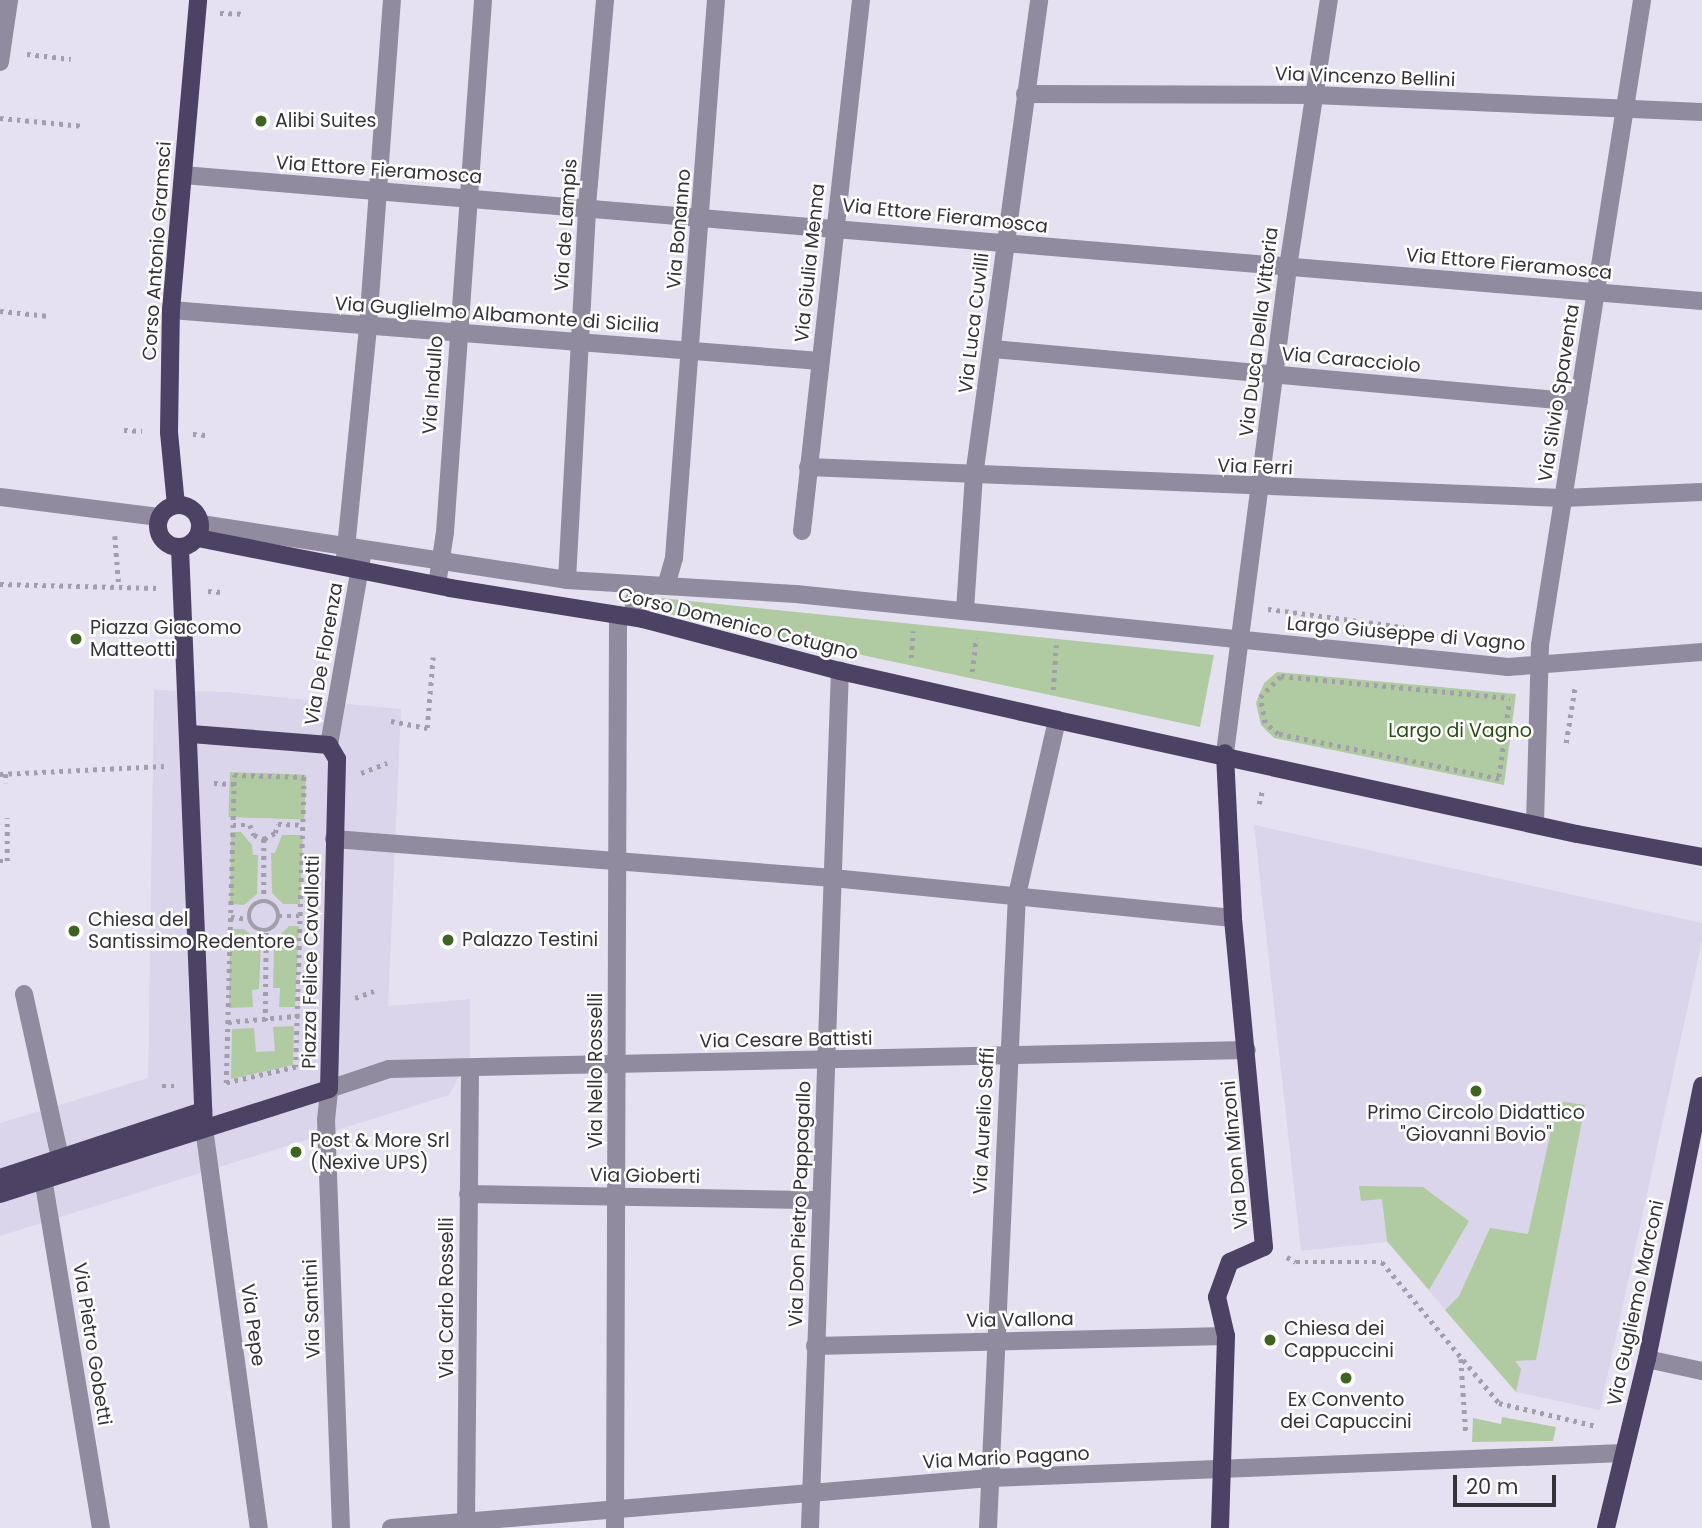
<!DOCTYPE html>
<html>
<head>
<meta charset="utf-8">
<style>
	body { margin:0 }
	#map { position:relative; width:1702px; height:1528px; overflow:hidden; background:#e5e1f1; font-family:Poppins,sans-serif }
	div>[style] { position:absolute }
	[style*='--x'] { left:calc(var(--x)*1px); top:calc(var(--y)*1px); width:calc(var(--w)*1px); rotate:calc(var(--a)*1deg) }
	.built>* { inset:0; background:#dbd5ec }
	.green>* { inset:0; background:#b0cba1; transform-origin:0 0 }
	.path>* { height:4.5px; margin-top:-2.25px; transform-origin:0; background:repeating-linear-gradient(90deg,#a29fab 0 3.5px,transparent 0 8.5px) }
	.path>.ring { margin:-2.25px; padding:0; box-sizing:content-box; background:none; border:4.5px solid #a29fab; border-radius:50% }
	.minor>* { height:18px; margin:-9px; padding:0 9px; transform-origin:9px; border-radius:9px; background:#908b9f }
	.major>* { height:18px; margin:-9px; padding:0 9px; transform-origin:9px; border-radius:9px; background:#4c4264 }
	.major>.ring { margin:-9px; padding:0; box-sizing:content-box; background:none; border:18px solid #4c4264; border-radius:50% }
	.dots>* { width:19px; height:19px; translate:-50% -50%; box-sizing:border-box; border:4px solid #fff; border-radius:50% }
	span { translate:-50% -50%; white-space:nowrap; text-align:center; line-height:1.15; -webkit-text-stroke:5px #fff; paint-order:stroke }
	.street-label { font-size:19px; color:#353339 }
	.poi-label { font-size:19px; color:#353339 }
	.left { translate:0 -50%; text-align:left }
	.park-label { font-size:19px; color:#2a4d10 }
	.scale { position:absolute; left:1453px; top:1475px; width:103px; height:32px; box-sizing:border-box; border:4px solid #353339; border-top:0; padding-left:9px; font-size:21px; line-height:24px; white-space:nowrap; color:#353339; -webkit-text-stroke:5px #fff; paint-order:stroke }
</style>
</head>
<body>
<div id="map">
	<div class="built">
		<div style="clip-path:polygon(154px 690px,227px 692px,401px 709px,388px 1006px,470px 999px,470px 1056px,449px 1095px,0 1236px,0 1123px,148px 1078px)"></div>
		<div style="clip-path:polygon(1254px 825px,1702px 923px,1702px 941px,1600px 1410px,1516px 1392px,1387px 1242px,1301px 1251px)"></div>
	</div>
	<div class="green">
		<div style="clip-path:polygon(651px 597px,1194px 653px,1214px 655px,1200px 727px,651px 610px,646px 603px)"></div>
		<div style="clip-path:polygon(1277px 672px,1516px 694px,1504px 785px,1274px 738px,1261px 725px,1256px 703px,1264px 683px)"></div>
		<div style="left:230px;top:772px;width:76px;height:45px;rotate:2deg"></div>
		<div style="clip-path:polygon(231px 832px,241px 832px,252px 845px,253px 855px,258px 855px,257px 894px,244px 905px,230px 904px)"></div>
		<div style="clip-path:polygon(282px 835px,303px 835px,300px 904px,283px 904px,272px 893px,271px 853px,275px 853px)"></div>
		<div style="clip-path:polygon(289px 926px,299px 926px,295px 1007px,279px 1007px,280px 988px,273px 988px,274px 941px)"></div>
		<div style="clip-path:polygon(230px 929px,244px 929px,261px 942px,259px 989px,252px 990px,253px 1007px,229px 1008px)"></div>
		<div style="clip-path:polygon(294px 1026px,293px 1065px,231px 1079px,232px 1029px,254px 1028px,256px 1052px,275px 1051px,273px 1027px)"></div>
		<div style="clip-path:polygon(1565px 1102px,1585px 1105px,1536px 1360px,1515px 1361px,1521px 1369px,1516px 1392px,1445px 1310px,1459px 1296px,1490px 1228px,1528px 1234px,1557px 1104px)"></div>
		<div style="clip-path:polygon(1359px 1186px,1423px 1187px,1469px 1221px,1429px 1290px,1387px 1241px,1382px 1199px,1361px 1201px)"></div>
		<div style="clip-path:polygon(1502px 1417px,1556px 1427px,1553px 1441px,1472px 1442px,1473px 1418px,1501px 1424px)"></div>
	</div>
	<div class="path">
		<div style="--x:220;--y:13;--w:24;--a:2"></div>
		<div style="--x:27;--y:54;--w:44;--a:6.5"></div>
		<div style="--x:0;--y:118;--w:84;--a:5.4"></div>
		<div style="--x:0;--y:311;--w:49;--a:5.8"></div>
		<div style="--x:124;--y:430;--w:18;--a:3"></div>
		<div style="--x:193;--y:434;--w:13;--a:4"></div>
		<div style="--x:115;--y:536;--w:51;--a:85.5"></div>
		<div style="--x:0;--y:584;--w:157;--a:1.5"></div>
		<div style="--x:208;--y:591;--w:13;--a:4"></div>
		<div style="--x:1268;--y:609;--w:137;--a:7.5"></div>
		<div style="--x:911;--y:658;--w:27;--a:-86"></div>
		<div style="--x:972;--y:672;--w:34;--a:-83"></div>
		<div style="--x:1053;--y:690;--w:45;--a:-86.2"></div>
		<div style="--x:1509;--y:706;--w:74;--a:97.8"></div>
		<div style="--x:1499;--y:779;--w:226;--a:-168.5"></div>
		<div style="--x:1278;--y:734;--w:17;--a:-140"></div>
		<div style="--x:1265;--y:723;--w:26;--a:-101"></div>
		<div style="--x:1260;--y:697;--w:30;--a:-45"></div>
		<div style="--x:1281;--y:676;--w:230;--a:5.5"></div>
		<div style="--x:391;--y:721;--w:37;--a:11"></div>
		<div style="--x:427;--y:728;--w:71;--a:-85.2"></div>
		<div style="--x:1566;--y:743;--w:58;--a:-81"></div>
		<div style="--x:361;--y:773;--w:28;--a:-21"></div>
		<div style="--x:0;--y:774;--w:164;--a:-2.8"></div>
		<div style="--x:6;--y:774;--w:9;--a:90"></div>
		<div style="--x:234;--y:775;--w:70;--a:1.6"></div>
		<div style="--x:304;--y:777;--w:16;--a:90"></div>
		<div style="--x:304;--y:793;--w:274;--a:91.7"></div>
		<div style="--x:296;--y:1067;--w:72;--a:167.1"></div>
		<div style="--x:226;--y:1083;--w:308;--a:-88.5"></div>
		<div style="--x:214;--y:783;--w:20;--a:3"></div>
		<div style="--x:1259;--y:804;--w:13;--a:-77"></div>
		<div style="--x:233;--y:825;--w:17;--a:0"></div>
		<div style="--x:250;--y:825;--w:11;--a:68"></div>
		<div style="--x:254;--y:835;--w:11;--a:22"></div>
		<div style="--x:264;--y:839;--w:13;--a:-29"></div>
		<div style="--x:275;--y:833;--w:9;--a:-72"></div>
		<div style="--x:278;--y:824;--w:25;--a:2"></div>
		<div style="--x:264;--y:839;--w:62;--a:90"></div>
		<div style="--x:0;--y:861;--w:7;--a:0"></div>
		<div style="--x:7;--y:861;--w:43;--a:-90"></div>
		<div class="ring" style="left:249px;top:901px;width:25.5px;height:25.5px"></div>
		<div style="--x:279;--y:916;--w:21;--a:0"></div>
		<div style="--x:231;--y:917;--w:18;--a:6"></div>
		<div style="--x:355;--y:998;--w:20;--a:-20"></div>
		<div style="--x:265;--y:1021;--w:90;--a:-89.4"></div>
		<div style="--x:228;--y:1022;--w:79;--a:-5.1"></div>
		<div style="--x:162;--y:1086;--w:15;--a:0"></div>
		<div style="--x:1287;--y:1257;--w:10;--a:29"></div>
		<div style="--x:1296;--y:1262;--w:86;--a:0"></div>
		<div style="--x:1382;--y:1262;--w:183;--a:50.3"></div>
		<div style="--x:1499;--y:1403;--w:100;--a:13.3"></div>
		<div style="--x:1461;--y:1359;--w:75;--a:86.2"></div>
	</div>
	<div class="minor">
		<div style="--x:0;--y:62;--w:63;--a:-81.7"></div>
		<div style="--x:1025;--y:94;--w:289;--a:0.2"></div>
		<div style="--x:1314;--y:95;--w:388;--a:2.5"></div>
		<div style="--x:183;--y:175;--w:1524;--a:4.74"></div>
		<div style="--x:171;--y:310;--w:651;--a:4.49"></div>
		<div style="--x:993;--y:349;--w:588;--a:5.17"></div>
		<div style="--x:808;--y:467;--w:756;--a:2.35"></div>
		<div style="--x:1563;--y:498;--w:139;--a:-2.5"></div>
		<div style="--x:0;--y:497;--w:160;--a:7.2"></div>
		<div style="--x:201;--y:524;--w:370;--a:8.7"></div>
		<div style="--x:567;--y:580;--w:229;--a:3.5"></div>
		<div style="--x:796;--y:594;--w:716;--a:5.85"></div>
		<div style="--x:1508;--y:667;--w:195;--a:-4.4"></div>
		<div style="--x:802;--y:531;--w:534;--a:-83.66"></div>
		<div style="--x:345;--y:558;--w:233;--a:-84.3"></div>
		<div style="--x:368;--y:326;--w:327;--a:-85.8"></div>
		<div style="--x:567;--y:580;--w:375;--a:-86.9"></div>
		<div style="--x:587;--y:206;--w:207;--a:-85"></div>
		<div style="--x:437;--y:585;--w:54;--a:-81.4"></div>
		<div style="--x:445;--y:532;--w:533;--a:-85.91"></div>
		<div style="--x:666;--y:586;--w:29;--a:-74"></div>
		<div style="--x:674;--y:558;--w:560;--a:-85.7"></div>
		<div style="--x:965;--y:610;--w:134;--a:-86.2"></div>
		<div style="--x:974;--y:476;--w:480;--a:-82.2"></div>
		<div style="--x:643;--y:619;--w:20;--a:-120"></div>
		<div style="--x:633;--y:602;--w:10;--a:-61"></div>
		<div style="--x:638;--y:593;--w:15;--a:-28"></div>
		<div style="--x:329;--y:745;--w:192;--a:-80.1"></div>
		<div style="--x:1225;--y:753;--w:490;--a:-82.6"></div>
		<div style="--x:1288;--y:267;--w:270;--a:-81.3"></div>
		<div style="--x:1535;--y:824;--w:179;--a:-88.4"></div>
		<div style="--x:1540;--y:645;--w:653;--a:-81.01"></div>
		<div style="--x:334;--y:839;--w:501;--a:4.47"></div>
		<div style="--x:833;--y:878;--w:402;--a:5.7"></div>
		<div style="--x:24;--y:994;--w:182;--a:77.6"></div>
		<div style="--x:204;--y:1128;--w:404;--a:82.2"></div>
		<div style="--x:41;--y:1166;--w:367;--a:80.6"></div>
		<div style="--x:468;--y:1194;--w:353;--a:1"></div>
		<div style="--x:815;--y:1346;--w:411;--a:-1.4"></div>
		<div style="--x:1647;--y:1359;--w:56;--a:12.3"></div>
		<div style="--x:341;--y:1528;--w:408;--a:-92.1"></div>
		<div style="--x:326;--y:1120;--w:31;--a:-84"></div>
		<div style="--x:329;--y:1089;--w:63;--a:-18.4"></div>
		<div style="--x:389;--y:1069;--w:858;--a:-1.27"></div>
		<div style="--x:391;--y:1528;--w:601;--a:-4.77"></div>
		<div style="--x:990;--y:1478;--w:634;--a:-2.26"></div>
		<div style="--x:466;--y:1528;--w:460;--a:-89.5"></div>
		<div style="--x:615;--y:1528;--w:913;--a:-89.81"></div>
		<div style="--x:810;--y:1528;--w:858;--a:-88"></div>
		<div style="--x:988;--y:1528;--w:634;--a:-87.38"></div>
		<div style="--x:1017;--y:895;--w:180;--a:-77.1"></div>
	</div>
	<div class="major">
		<div class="ring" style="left:158px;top:505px;width:24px;height:24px"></div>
		<div style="--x:176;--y:505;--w:73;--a:-95.5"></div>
		<div style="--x:169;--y:432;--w:122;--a:-89.1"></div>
		<div style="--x:171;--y:310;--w:311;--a:-85"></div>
		<div style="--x:198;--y:538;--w:257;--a:11.2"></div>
		<div style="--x:450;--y:588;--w:195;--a:9.1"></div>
		<div style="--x:643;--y:619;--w:204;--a:14.8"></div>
		<div style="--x:840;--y:671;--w:222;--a:12.7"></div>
		<div style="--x:1057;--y:720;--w:532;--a:12.37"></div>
		<div style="--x:1577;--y:834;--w:127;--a:10.4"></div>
		<div style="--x:180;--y:548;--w:580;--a:87.63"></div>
		<div style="--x:0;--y:1178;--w:214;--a:-18.3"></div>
		<div style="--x:0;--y:1194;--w:345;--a:-17.7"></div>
		<div style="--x:329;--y:1089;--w:330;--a:-88.6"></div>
		<div style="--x:337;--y:759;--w:16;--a:-120"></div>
		<div style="--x:329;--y:745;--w:138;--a:-175.4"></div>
		<div style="--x:1220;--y:1528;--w:192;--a:-88.2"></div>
		<div style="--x:1226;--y:1336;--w:40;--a:-103"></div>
		<div style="--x:1217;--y:1297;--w:37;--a:-70"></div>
		<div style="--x:1230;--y:1262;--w:37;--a:-24"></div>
		<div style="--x:1264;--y:1247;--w:330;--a:-95.4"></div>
		<div style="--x:1233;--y:918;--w:165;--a:-92.8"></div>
		<div style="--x:1606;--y:1528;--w:174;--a:-76.4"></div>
		<div style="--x:1647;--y:1359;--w:279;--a:-78.6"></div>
	</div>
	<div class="dots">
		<div style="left:261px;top:121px;background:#3d6521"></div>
		<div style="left:76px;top:639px;background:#3d6521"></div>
		<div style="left:74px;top:931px;background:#3d6521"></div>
		<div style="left:448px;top:940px;background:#3d6521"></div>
		<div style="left:1476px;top:1091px;background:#3d6521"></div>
		<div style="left:296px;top:1152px;background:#3d6521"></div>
		<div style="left:1270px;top:1340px;background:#3d6521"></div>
		<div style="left:1346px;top:1378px;background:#3d6521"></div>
	</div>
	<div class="street-label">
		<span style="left:1365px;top:77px;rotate:2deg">Via Vincenzo Bellini</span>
		<span style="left:379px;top:170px;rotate:4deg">Via Ettore Fieramosca</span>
		<span style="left:945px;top:216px;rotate:6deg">Via Ettore Fieramosca</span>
		<span style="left:566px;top:225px;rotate:-86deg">Via de Lampis</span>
		<span style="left:679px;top:229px;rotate:-85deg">Via Bonanno</span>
		<span style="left:157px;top:251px;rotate:-86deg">Corso Antonio Gramsci</span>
		<span style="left:810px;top:263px;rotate:-84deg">Via Giulia Menna</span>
		<span style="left:1509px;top:264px;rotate:5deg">Via Ettore Fieramosca</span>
		<span style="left:497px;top:315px;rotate:4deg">Via Guglielmo Albamonte di Sicilia</span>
		<span style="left:974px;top:323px;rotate:-83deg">Via Luca Cuvilli</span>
		<span style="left:1259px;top:332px;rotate:-83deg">Via Duca Della Vittoria</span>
		<span style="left:1351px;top:360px;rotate:5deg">Via Caracciolo</span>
		<span style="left:433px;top:385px;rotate:-86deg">Via Indullo</span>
		<span style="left:1559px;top:393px;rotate:-81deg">Via Silvio Spaventa</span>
		<span style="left:1255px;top:467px;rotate:2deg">Via Ferri</span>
		<span style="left:738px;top:624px;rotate:14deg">Corso Domenico Cotugno</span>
		<span style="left:1406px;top:634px;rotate:5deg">Largo Giuseppe di Vagno</span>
		<span style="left:324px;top:654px;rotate:-80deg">Via De Florenza</span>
		<span style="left:311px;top:962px;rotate:-89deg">Piazza Felice Cavallotti</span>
		<span style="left:786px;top:1040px;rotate:-1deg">Via Cesare Battisti</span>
		<span style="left:596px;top:1071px;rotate:-90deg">Via Nello Rosselli</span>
		<span style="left:984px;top:1121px;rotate:-87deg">Via Aurelio Saffi</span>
		<span style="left:1235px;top:1155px;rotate:-95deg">Via Don Minzoni</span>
		<span style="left:645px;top:1176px;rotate:1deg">Via Gioberti</span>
		<span style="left:800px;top:1204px;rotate:-88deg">Via Don Pietro Pappagallo</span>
		<span style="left:447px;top:1298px;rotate:-90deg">Via Carlo Rosselli</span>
		<span style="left:1636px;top:1303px;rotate:-78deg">Via Gugliemo Marconi</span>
		<span style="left:312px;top:1309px;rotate:-92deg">Via Santini</span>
		<span style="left:1020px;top:1320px;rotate:-1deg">Via Vallona</span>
		<span style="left:253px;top:1325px;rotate:82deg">Via Pepe</span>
		<span style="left:92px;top:1344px;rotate:81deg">Via Pietro Gobetti</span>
		<span style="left:1006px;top:1458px;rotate:-3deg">Via Mario Pagano</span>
	</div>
	<div class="poi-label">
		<span class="left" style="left:275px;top:121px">Alibi Suites</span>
		<span class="left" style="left:90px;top:639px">Piazza Giacomo<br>Matteotti</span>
		<span class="left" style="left:88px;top:931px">Chiesa del<br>Santissimo Redentore</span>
		<span class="left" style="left:462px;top:940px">Palazzo Testini</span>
		<span style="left:1476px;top:1124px">Primo Circolo Didattico<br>"Giovanni Bovio"</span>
		<span class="left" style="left:310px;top:1152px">Post &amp; More Srl<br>(Nexive UPS)</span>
		<span class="left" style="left:1284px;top:1340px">Chiesa dei<br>Cappuccini</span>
		<span style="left:1346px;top:1411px">Ex Convento<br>dei Capuccini</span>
	</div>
	<div class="park-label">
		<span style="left:1460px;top:731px">Largo di Vagno</span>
	</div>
	<div class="scale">20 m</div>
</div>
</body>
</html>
